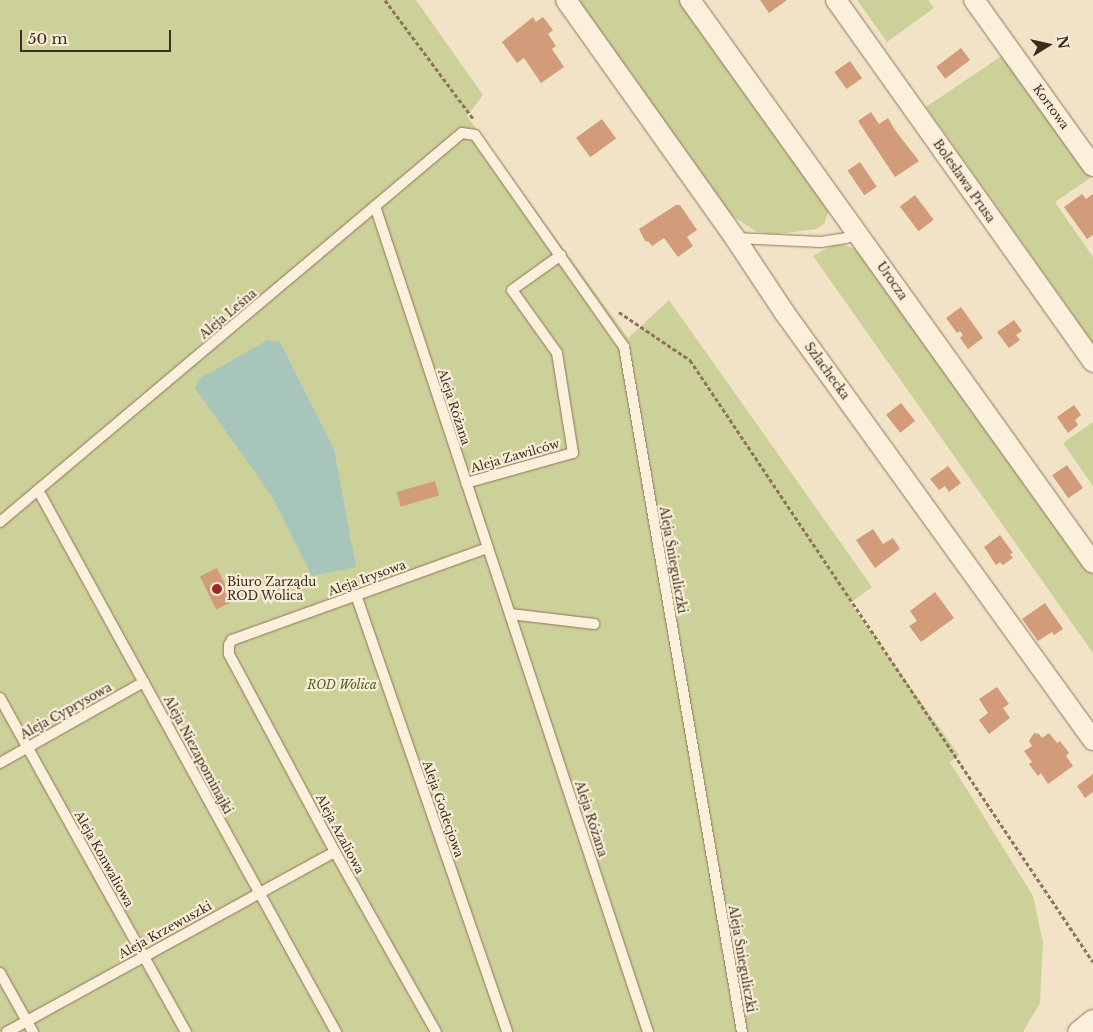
<!DOCTYPE html>
<html>
<head>
<meta charset="utf-8">
<style>
	body { margin:0 }
	#map { position:relative; width:1093px; height:1032px; overflow:hidden; background:#f2e3c6; font-family:"Libre Baskerville",serif }
	div>[style] { position:absolute }
	[style*='--x'] { left:calc(var(--x)*1px); top:calc(var(--y)*1px); width:calc(var(--w)*1px); rotate:calc(var(--a)*1deg) }
	.green>* { inset:0; background:#ccd199 }
	.water>* { inset:0; background:#a8c5bb }
	.building>* { inset:0; background:#d29b79; transform-origin:0 0 }
	.path>* { height:3px; margin-top:-1.5px; transform-origin:0; background:repeating-linear-gradient(90deg,#8f745a 0 4px,transparent 0 6.5px) }
	.roads { filter:drop-shadow(0 0 1px #8f745a) drop-shadow(0 0 1px #8f745a) }
	.service>* { height:10px; margin:-5px; padding:0 5px; transform-origin:5px; border-radius:5px; background:#fbf0db }
	.minor>* { height:20px; margin:-10px; padding:0 10px; transform-origin:10px; border-radius:10px; background:#fbf0db }
	.dots>* { width:14px; height:14px; translate:-50% -50%; box-sizing:border-box; border:2px solid #f8edd7; border-radius:50% }
	span { translate:-50% -50%; white-space:nowrap; text-align:center; line-height:1.15; -webkit-text-stroke:4.5px #f8edd7; paint-order:stroke }
	.street-label { font-size:12px; color:#3e2d1f }
	.poi-label { font-size:12px; color:#3e2d1f }
	.left { translate:0 -50%; text-align:left }
	.park-label { font-size:12px; color:#505c24; font-style:italic }
	.north { position:absolute; left:1023px; top:20px; width:50px; height:50px; -webkit-text-stroke:4px #f8edd7; paint-order:stroke; rotate:80deg; font-size:14px; font-weight:700; line-height:20px; text-align:center; color:#3e2d1f }
	.north::after { content:''; display:block; margin:auto; width:18px; height:22px; background:#3e2d1f; clip-path:polygon(50% 0,100% 100%,50% 72%,0 100%) }
	.scale { position:absolute; left:20px; top:30px; width:151px; height:22px; box-sizing:border-box; border:2px solid #3e2d1f; border-top:0; padding-left:6px; font-size:15px; line-height:18px; white-space:nowrap; color:#3e2d1f; -webkit-text-stroke:4px #f8edd7; paint-order:stroke }
</style>
</head>
<body>
<div id="map">
	<div class="green">
		<div style="clip-path:polygon(0 0,416px 0,483px 95px,467px 116px,628px 338px,669px 300px,872px 587px,850px 603px,959px 755px,950px 762px,1033px 896px,1043px 942px,1040px 1003px,1023px 1032px,0 1032px)"></div>
		<div style="clip-path:polygon(577px 0,685px 0,829px 209px,824px 224px,816px 229px,777px 234px,757px 232px,732px 216px)"></div>
		<div style="clip-path:polygon(857px 0,928px 0,934px 8px,887px 42px)"></div>
		<div style="clip-path:polygon(1006px 53px,1093px 176px,1055px 202px,1093px 257px,1093px 343px,926px 107px)"></div>
		<div style="clip-path:polygon(833px 245px,844px 245px,861px 251px,1093px 572px,1093px 653px,813px 256px)"></div>
		<div style="clip-path:polygon(1093px 422px,1093px 486px,1063px 443px)"></div>
	</div>
	<div class="water">
		<div style="clip-path:polygon(268px 340px,280px 342px,334px 449px,356px 567px,312px 576px,273px 498px,195px 388px,199px 379px)"></div>
	</div>
	<div class="building">
		<div style="clip-path:polygon(760px 0,787px 0,769px 13px)"></div>
		<div style="clip-path:polygon(533px 17px,536px 22px,543px 17px,553px 30px,548px 34px,556px 46px,552px 49px,564px 67px,541px 83px,524px 58px,517px 63px,502px 42px)"></div>
		<div style="left:961px;top:48px;width:15px;height:31px;rotate:53deg"></div>
		<div style="left:850px;top:61px;width:21px;height:19px;rotate:55deg"></div>
		<div style="clip-path:polygon(871px 112px,879px 124px,888px 118px,895px 130px,919px 161px,895px 177px,858px 121px)"></div>
		<div style="left:602px;top:119px;width:24px;height:32px;rotate:54deg"></div>
		<div style="left:860px;top:162px;width:30px;height:15px;rotate:56deg"></div>
		<div style="clip-path:polygon(1082px 194px,1086px 199px,1093px 194px,1093px 235px,1087px 239px,1064px 207px)"></div>
		<div style="left:915px;top:195px;width:31px;height:19px;rotate:53deg"></div>
		<div style="clip-path:polygon(676px 205px,680px 205px,697px 230px,687px 237px,693px 246px,678px 257px,664px 238px,652px 246px,649px 242px,645px 241px,639px 229px)"></div>
		<div style="clip-path:polygon(961px 307px,983px 338px,968px 349px,960px 338px,963px 335px,960px 331px,957px 333px,946px 318px)"></div>
		<div style="clip-path:polygon(1014px 320px,1022px 331px,1016px 335px,1020px 340px,1009px 348px,997px 332px)"></div>
		<div style="left:901px;top:403px;width:23px;height:19px;rotate:52deg"></div>
		<div style="clip-path:polygon(1074px 405px,1081px 415px,1075px 420px,1078px 425px,1068px 433px,1057px 417px)"></div>
		<div style="left:1067px;top:465px;width:28px;height:18px;rotate:55deg"></div>
		<div style="clip-path:polygon(948px 466px,961px 483px,949px 492px,945px 486px,939px 490px,930px 479px)"></div>
		<div style="left:435px;top:481px;width:15px;height:40px;rotate:74deg"></div>
		<div style="clip-path:polygon(873px 529px,883px 544px,893px 538px,900px 549px,875px 568px,856px 540px)"></div>
		<div style="clip-path:polygon(1000px 535px,1013px 553px,1010px 554px,1013px 558px,1003px 565px,1000px 562px,996px 565px,984px 547px)"></div>
		<div style="left:217px;top:568px;width:37px;height:19px;rotate:64deg"></div>
		<div style="clip-path:polygon(935px 592px,954px 618px,921px 642px,909px 626px,917px 621px,910px 611px)"></div>
		<div style="clip-path:polygon(1045px 603px,1063px 629px,1054px 635px,1052px 632px,1038px 641px,1022px 619px)"></div>
		<div style="clip-path:polygon(997px 687px,1009px 704px,1003px 708px,1010px 718px,989px 734px,979px 720px,988px 713px,979px 699px)"></div>
		<div style="clip-path:polygon(1034px 733px,1039px 734px,1042px 738px,1049px 733px,1057px 743px,1060px 741px,1069px 753px,1066px 756px,1073px 766px,1048px 784px,1041px 773px,1038px 776px,1029px 764px,1032px 762px,1024px 751px,1032px 746px,1029px 741px)"></div>
		<div style="clip-path:polygon(1093px 774px,1093px 792px,1085px 798px,1077px 786px)"></div>
	</div>
	<div class="path">
		<div style="--x:385;--y:0;--w:149;--a:53.4"></div>
		<div style="--x:619;--y:312;--w:86;--a:34.1"></div>
		<div style="--x:690;--y:360;--w:724;--a:56.2"></div>
	</div>
	<div class="roads">
		<div class="service">
			<div style="--x:375;--y:206;--w:870;--a:71.71"></div>
			<div style="--x:736;--y:238;--w:85;--a:2.7"></div>
			<div style="--x:821;--y:242;--w:25;--a:-9"></div>
			<div style="--x:846;--y:238;--w:13;--a:-18"></div>
			<div style="--x:466;--y:483;--w:111;--a:-15.7"></div>
			<div style="--x:573;--y:453;--w:101;--a:-99.1"></div>
			<div style="--x:557;--y:353;--w:77;--a:-125.5"></div>
			<div style="--x:512;--y:290;--w:60;--a:-35.5"></div>
			<div style="--x:38;--y:490;--w:619;--a:61.2"></div>
			<div style="--x:0;--y:522;--w:604;--a:-40.1"></div>
			<div style="--x:462;--y:133;--w:13;--a:9"></div>
			<div style="--x:475;--y:135;--w:259;--a:54.9"></div>
			<div style="--x:624;--y:347;--w:695;--a:80.23"></div>
			<div style="--x:356;--y:595;--w:462;--a:70.9"></div>
			<div style="--x:510;--y:614;--w:85;--a:6.8"></div>
			<div style="--x:0;--y:698;--w:382;--a:60.9"></div>
			<div style="--x:0;--y:763;--w:165;--a:-29.4"></div>
			<div style="--x:0;--y:973;--w:68;--a:60.8"></div>
			<div style="--x:7;--y:1032;--w:374;--a:-28.8"></div>
			<div style="--x:436;--y:1032;--w:206;--a:-119.3"></div>
			<div style="--x:335;--y:852;--w:225;--a:-118.2"></div>
			<div style="--x:229;--y:654;--w:9;--a:-90"></div>
			<div style="--x:229;--y:645;--w:6;--a:-59"></div>
			<div style="--x:232;--y:640;--w:272;--a:-19.8"></div>
		</div>
		<div class="minor">
			<div style="--x:566;--y:0;--w:292;--a:54.6"></div>
			<div style="--x:735;--y:238;--w:89;--a:56.5"></div>
			<div style="--x:784;--y:312;--w:528;--a:54.17"></div>
			<div style="--x:690;--y:0;--w:692;--a:54.4"></div>
			<div style="--x:836;--y:0;--w:444;--a:54.6"></div>
			<div style="--x:974;--y:0;--w:204;--a:54.4"></div>
			<div style="--x:1078;--y:1032;--w:19;--a:-39"></div>
		</div>
	</div>
	<div class="dots">
		<div style="left:217px;top:589px;background:#a3252a"></div>
	</div>
	<div class="street-label">
		<span style="left:1051px;top:107px;rotate:54deg">Kortowa</span>
		<span style="left:964px;top:181px;rotate:55deg">Bolesława Prusa</span>
		<span style="left:892px;top:281px;rotate:55deg">Urocza</span>
		<span style="left:228px;top:314px;rotate:-40deg">Aleja Leśna</span>
		<span style="left:827px;top:371px;rotate:54deg">Szlachecka</span>
		<span style="left:454px;top:407px;rotate:72deg">Aleja Różana</span>
		<span style="left:515px;top:456px;rotate:-16deg">Aleja Zawilców</span>
		<span style="left:673px;top:560px;rotate:80deg">Aleja Śnieguliczki</span>
		<span style="left:367px;top:578px;rotate:-20deg">Aleja Irysowa</span>
		<span style="left:66px;top:711px;rotate:-29deg">Aleja Cyprysowa</span>
		<span style="left:198px;top:755px;rotate:62deg">Aleja Niezapominajki</span>
		<span style="left:443px;top:809px;rotate:71deg">Aleja Godecjowa</span>
		<span style="left:591px;top:819px;rotate:72deg">Aleja Różana</span>
		<span style="left:340px;top:834px;rotate:62deg">Aleja Azaliowa</span>
		<span style="left:104px;top:859px;rotate:61deg">Aleja Konwaliowa</span>
		<span style="left:165px;top:930px;rotate:-29deg">Aleja Krzewuszki</span>
		<span style="left:742px;top:959px;rotate:80deg">Aleja Śnieguliczki</span>
	</div>
	<div class="poi-label">
		<span class="left" style="left:227px;top:589px">Biuro Zarządu<br>ROD Wolica</span>
	</div>
	<div class="park-label">
		<span style="left:342px;top:685px">ROD Wolica</span>
	</div>
	<div class="north">N</div>
	<div class="scale">50 m</div>
</div>
</body>
</html>
